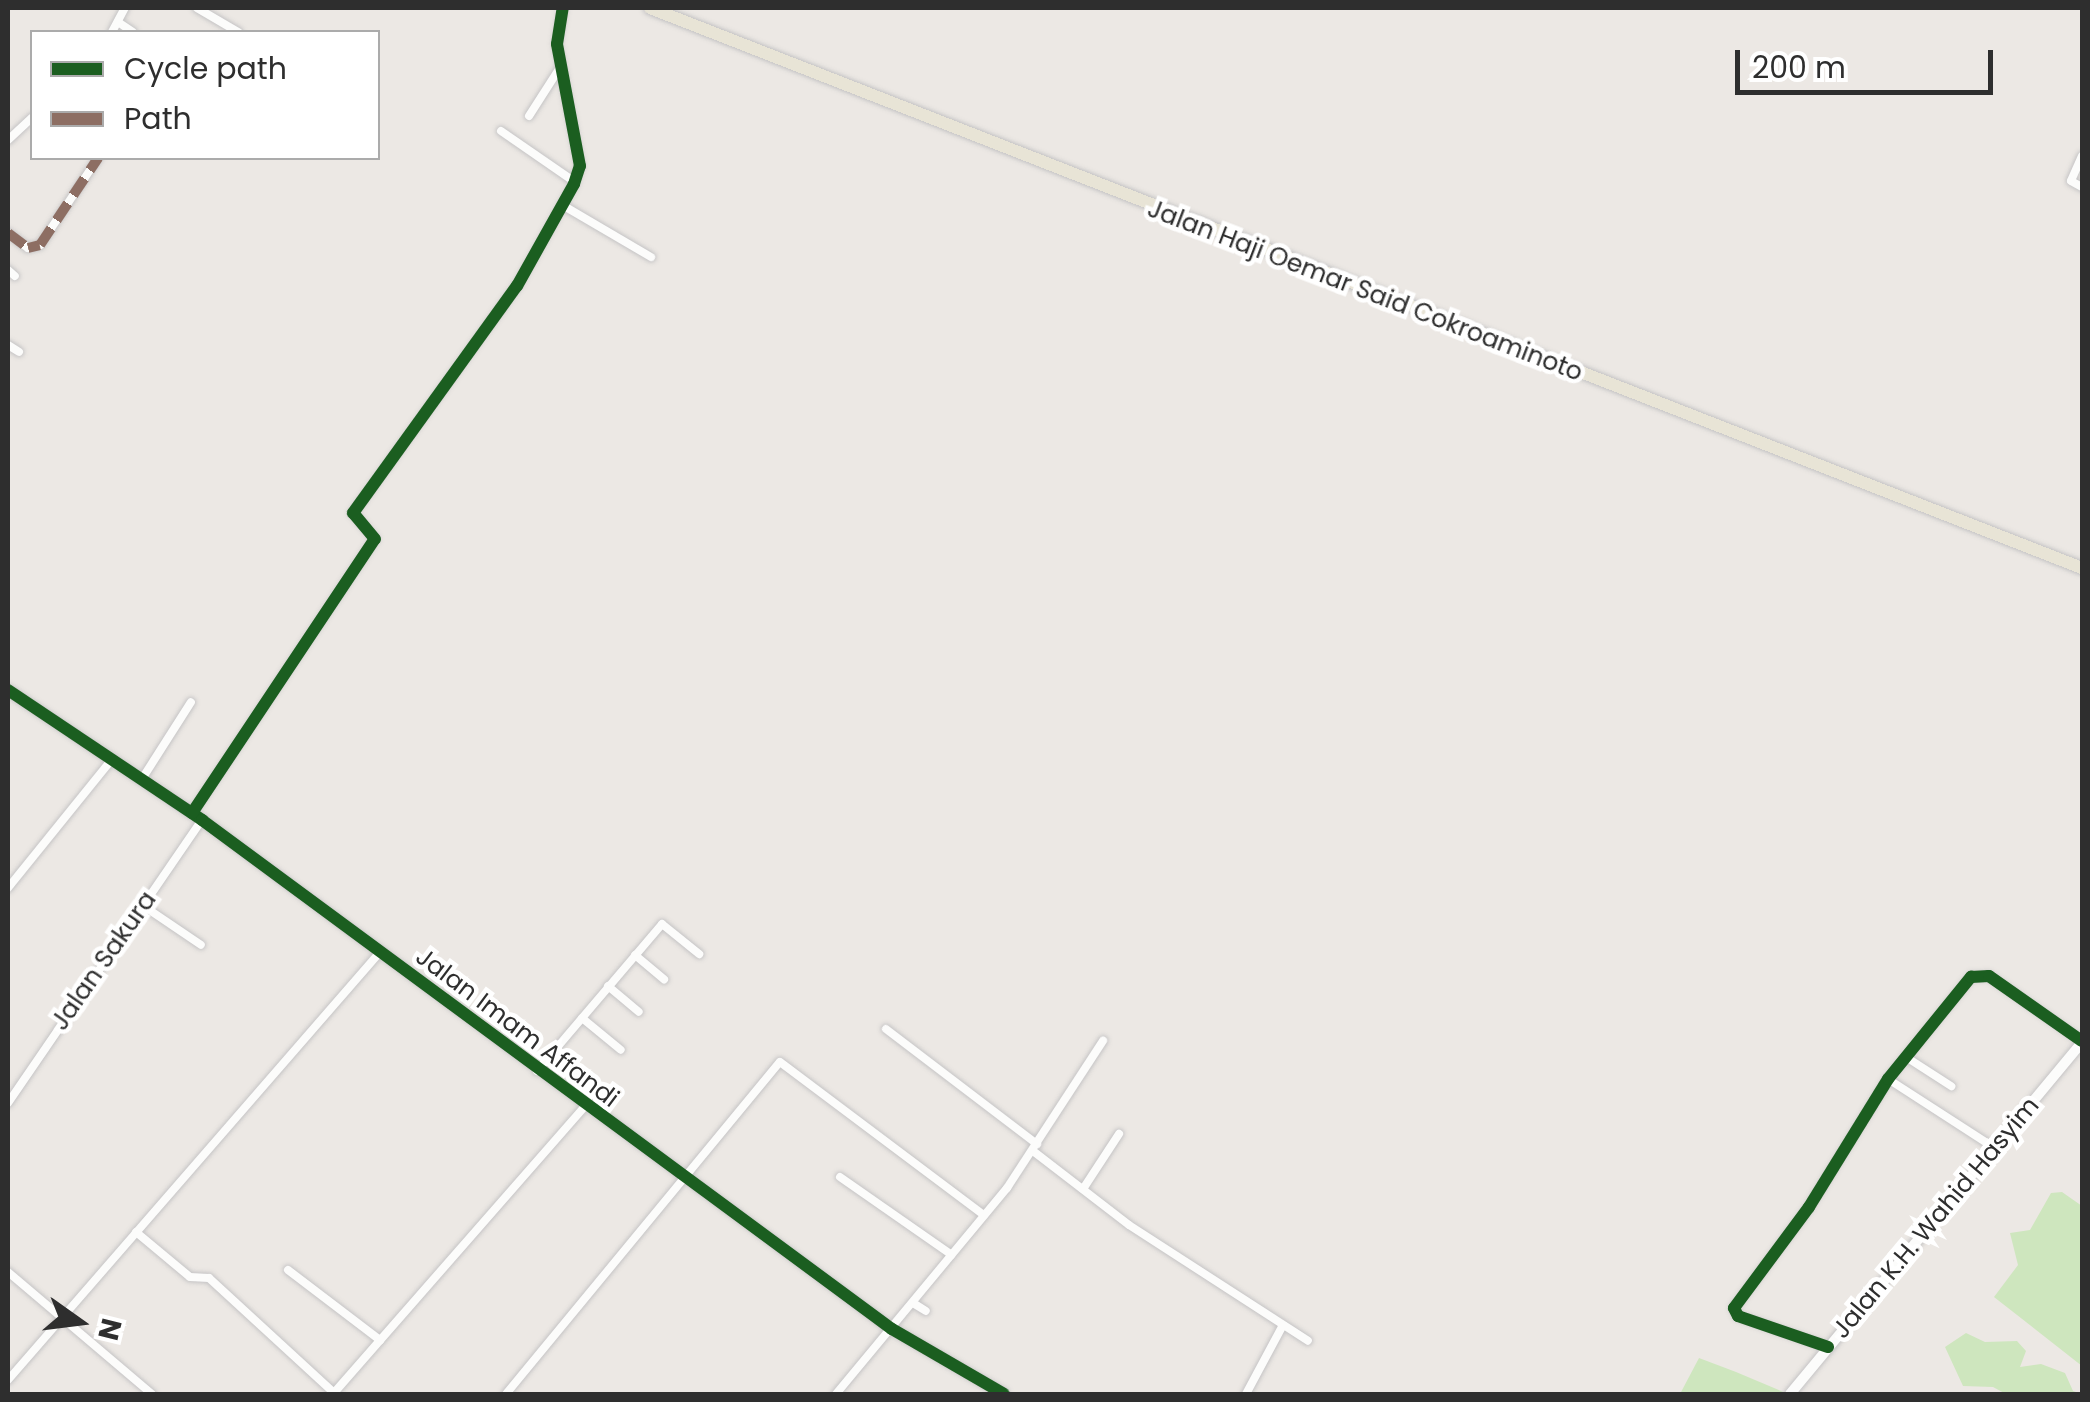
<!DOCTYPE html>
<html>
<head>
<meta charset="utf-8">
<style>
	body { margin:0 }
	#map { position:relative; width:2090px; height:1402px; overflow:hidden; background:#ece8e4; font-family:Poppins,sans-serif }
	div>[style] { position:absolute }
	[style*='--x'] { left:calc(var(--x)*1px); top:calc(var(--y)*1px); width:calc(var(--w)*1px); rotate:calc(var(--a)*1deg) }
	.green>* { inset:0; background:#cee6be }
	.roads { filter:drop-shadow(0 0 2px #c5c4c5) drop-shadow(0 0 2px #c5c4c5) }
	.minor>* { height:8px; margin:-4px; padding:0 4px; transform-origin:4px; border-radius:4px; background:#fcfcfb }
	.tertiary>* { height:10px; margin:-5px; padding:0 5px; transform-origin:5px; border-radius:5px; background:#fcfcfb }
	.primary>* { height:12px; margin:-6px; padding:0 6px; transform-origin:6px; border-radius:6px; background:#e8e4d6 }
	.quiet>* { height:10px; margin-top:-5px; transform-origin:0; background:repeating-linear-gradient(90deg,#8d6e63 0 20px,transparent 0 30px) }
	.cycleway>* { height:12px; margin:-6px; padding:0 6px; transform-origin:6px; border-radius:6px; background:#1b5e20 }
	span { translate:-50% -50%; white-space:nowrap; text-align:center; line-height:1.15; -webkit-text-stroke:9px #fff; paint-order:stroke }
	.street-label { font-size:25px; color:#2e2e2e }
	.frame { position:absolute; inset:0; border:10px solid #2e2e2e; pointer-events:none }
	.legend { position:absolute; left:30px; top:30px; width:350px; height:130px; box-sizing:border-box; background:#fff; border:2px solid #ababab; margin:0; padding:12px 18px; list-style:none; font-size:30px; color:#2e2e2e }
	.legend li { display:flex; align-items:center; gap:20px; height:50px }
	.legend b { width:50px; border:2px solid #ababab }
	.north { position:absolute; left:30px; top:1272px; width:100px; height:100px; -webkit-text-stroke:8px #fff; paint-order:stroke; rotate:104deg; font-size:28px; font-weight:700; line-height:40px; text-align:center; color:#2e2e2e }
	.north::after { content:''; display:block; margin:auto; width:35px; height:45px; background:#2e2e2e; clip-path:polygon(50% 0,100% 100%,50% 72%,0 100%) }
	.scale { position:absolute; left:1735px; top:50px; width:258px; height:45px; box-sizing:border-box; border:5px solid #2e2e2e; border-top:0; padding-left:12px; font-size:30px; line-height:35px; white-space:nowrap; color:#2e2e2e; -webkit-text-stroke:8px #fff; paint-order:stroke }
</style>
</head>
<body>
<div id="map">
	<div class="green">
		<div style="clip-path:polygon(2062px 1192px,2082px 1206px,2082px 1366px,1994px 1297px,2018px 1265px,2010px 1233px,2030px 1230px,2051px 1193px)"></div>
		<div style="clip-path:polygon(1966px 1333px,1985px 1342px,2017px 1341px,2026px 1351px,2020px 1367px,2041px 1364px,2065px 1373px,2073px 1391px,2082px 1394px,2006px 1394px,1993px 1387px,1963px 1386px,1945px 1347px)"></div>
		<div style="clip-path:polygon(1699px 1358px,1736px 1372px,1788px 1394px,1680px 1394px)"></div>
	</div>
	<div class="roads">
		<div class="minor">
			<div style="--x:197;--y:8;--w:48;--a:30.3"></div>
			<div style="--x:118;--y:22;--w:18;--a:34"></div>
			<div style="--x:112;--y:32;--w:27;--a:-62"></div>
			<div style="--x:529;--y:116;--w:59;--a:-57.4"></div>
			<div style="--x:501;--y:131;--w:90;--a:34.6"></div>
			<div style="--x:8;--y:140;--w:33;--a:-43"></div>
			<div style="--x:2082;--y:156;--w:27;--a:114"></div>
			<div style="--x:2071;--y:181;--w:13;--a:29"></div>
			<div style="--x:564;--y:206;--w:101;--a:30.4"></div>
			<div style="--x:8;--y:233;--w:25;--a:37"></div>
			<div style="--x:28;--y:248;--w:12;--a:-14"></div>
			<div style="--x:40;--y:245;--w:105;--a:-56.3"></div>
			<div style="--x:8;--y:270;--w:9;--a:41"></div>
			<div style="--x:8;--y:345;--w:13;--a:32"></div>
			<div style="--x:142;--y:779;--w:91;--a:-57.5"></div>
			<div style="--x:192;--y:813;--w:329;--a:-56.3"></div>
			<div style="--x:375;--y:539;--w:34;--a:-130"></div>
			<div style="--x:353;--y:513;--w:280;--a:-54.2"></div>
			<div style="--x:517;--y:286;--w:117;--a:-60.8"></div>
			<div style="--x:574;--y:184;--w:19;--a:-72"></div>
			<div style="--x:580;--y:166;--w:124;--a:-100.7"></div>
			<div style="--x:557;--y:44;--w:36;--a:-81"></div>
			<div style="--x:8;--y:888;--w:166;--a:-51.1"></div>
			<div style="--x:142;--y:905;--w:71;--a:34.1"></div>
			<div style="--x:635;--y:955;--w:38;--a:40"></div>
			<div style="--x:608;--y:986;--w:40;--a:40"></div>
			<div style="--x:582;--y:1018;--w:50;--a:39.4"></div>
			<div style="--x:886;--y:1029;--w:190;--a:37.3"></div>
			<div style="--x:1906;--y:1057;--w:54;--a:32.8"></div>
			<div style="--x:537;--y:1071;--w:193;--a:-49.6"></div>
			<div style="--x:662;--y:924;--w:48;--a:39"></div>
			<div style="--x:1888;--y:1079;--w:125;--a:32.9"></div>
			<div style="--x:8;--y:1103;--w:343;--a:-55.6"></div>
			<div style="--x:1033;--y:1151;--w:121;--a:37.6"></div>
			<div style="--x:1129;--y:1225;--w:213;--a:32.9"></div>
			<div style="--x:840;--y:1177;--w:136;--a:34.9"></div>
			<div style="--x:1083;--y:1189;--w:66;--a:-56.8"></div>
			<div style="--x:136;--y:1232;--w:70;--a:39.8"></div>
			<div style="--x:190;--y:1277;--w:19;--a:3"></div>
			<div style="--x:209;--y:1278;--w:170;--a:42.6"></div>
			<div style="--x:288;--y:1270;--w:116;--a:37.3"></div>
			<div style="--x:8;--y:1272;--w:189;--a:40.3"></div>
			<div style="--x:913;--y:1303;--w:15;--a:32"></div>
			<div style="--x:1828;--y:1347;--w:95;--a:-161"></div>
			<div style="--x:1738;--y:1316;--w:9;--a:-117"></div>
			<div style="--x:1734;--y:1308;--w:126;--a:-53.4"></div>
			<div style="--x:1809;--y:1207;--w:150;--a:-58.3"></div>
			<div style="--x:1888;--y:1079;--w:132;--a:-50.9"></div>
			<div style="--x:1971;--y:977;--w:18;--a:-3"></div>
			<div style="--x:1989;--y:976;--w:113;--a:35"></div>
			<div style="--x:8;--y:1380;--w:566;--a:-49.01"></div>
			<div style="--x:333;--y:1394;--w:381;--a:-48.8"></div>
			<div style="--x:506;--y:1394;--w:430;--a:-50.5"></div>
			<div style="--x:780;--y:1062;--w:255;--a:36.9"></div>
			<div style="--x:836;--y:1394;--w:268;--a:-50.3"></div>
			<div style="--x:1007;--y:1188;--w:176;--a:-56.9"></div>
			<div style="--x:1246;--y:1394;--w:78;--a:-61.8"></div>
		</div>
		<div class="tertiary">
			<div style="--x:8;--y:690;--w:234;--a:33.8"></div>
			<div style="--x:202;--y:820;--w:857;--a:36.42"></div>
			<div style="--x:892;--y:1329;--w:129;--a:30.1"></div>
			<div style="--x:1790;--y:1394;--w:457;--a:-50.3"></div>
		</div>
		<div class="primary">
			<div style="--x:650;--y:8;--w:1538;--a:21.36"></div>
		</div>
	</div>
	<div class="quiet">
		<div style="--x:8;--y:233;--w:25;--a:37"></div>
		<div style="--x:28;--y:248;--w:12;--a:-14"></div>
		<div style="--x:40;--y:245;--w:105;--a:-56.3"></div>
	</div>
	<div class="cycleway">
		<div style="--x:8;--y:690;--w:234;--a:33.8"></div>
		<div style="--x:202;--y:820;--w:857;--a:36.42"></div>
		<div style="--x:892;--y:1329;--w:129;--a:30.1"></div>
		<div style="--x:192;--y:813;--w:329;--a:-56.3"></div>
		<div style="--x:375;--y:539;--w:34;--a:-130"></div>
		<div style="--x:353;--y:513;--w:280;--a:-54.2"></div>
		<div style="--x:517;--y:286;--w:117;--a:-60.8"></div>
		<div style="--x:574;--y:184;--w:19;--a:-72"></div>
		<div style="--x:580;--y:166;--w:124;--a:-100.7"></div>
		<div style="--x:557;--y:44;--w:36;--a:-81"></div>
		<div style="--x:1828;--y:1347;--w:95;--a:-161"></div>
		<div style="--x:1738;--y:1316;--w:9;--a:-117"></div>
		<div style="--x:1734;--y:1308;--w:126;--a:-53.4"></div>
		<div style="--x:1809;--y:1207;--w:150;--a:-58.3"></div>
		<div style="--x:1888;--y:1079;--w:132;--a:-50.9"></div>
		<div style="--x:1971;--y:977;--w:18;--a:-3"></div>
		<div style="--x:1989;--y:976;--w:113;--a:35"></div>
	</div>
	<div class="street-label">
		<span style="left:1365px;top:291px;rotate:21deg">Jalan Haji Oemar Said Cokroaminoto</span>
		<span style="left:104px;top:961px;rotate:-55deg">Jalan Sakura</span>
		<span style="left:517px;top:1028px;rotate:37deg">Jalan Imam Affandi</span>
		<span style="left:1936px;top:1218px;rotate:-50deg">Jalan K.H. Wahid Hasyim</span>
	</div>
	<div class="frame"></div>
	<ul class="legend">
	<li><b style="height:12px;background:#1b5e20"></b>Cycle path</li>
	<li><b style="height:12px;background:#8d6e63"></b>Path</li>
	</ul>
	<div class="north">N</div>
	<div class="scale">200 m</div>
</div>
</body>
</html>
